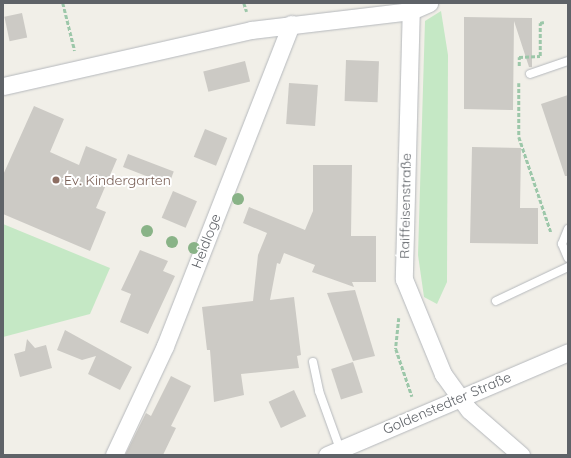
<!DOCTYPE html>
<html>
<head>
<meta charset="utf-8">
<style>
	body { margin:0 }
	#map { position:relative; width:571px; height:458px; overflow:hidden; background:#f1efe8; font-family:Quicksand,sans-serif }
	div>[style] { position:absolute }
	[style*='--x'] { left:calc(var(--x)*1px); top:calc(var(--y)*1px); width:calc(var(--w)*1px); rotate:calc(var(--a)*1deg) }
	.green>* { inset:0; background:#c5e8c5 }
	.building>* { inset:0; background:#cccac5; transform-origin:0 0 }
	.path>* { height:2.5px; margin-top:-1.25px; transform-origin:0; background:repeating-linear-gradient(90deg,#9cc7a9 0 4px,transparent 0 6px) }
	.roads { filter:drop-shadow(0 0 1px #b5b8bc) drop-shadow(0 0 1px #b5b8bc) }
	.service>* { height:8px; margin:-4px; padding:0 4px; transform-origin:4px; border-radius:4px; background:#fff }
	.minor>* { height:17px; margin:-8.5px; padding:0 8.5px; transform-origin:8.5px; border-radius:8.5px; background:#fff }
	.trees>* { width:12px; height:12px; margin:-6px; border-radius:50%; background:#89b387 }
	.dots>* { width:11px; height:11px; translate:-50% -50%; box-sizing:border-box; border:2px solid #fff; border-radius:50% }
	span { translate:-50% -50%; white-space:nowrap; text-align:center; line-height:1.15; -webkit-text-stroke:4px #fff; paint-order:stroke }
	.education-label { font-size:14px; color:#785e54 }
	.left { translate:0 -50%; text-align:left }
	.street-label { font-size:14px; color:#5f6368 }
	.frame { position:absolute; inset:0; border:4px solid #5f6368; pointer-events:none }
</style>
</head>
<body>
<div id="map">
	<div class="green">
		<div style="clip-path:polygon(441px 11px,448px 55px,447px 282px,437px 304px,424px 297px,418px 255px,425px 21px)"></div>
		<div style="clip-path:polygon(3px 224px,110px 268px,90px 314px,3px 337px)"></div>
	</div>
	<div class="building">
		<div style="left:22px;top:13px;width:25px;height:18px;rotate:78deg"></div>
		<div style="clip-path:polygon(464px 17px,532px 18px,532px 67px,529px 67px,514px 21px,513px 110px,464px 109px)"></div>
		<div style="left:346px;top:60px;width:33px;height:41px;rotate:2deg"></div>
		<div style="left:245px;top:61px;width:21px;height:43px;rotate:76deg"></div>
		<div style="left:289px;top:83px;width:29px;height:41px;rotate:4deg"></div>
		<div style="clip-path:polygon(568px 95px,568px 176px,565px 176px,541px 104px)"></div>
		<div style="clip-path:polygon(34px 106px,64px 119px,50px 152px,79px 165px,86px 146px,117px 159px,96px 208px,106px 212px,90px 251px,3px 214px,3px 175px)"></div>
		<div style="left:205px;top:129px;width:24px;height:30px;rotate:22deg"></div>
		<div style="clip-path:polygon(472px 147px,521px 148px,520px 208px,538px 208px,538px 244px,470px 243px)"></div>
		<div style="left:128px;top:154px;width:49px;height:14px;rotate:21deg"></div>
		<div style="clip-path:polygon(313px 165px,352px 165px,351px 236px,376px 236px,376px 282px,352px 282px,354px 287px,312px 272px,315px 265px,284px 253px,280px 264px,277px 263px,270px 300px,294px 297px,301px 355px,297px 356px,299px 368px,241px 374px,244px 395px,214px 402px,210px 350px,207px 350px,202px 307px,253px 301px,258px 255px,267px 233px,243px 223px,249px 207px,305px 230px,313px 211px)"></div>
		<div style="left:173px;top:191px;width:26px;height:29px;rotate:23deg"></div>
		<div style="clip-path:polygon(140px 250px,168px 261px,163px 271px,175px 276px,148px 334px,120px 322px,131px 294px,121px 290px)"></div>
		<div style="clip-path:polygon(355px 290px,375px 356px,353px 361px,327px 293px)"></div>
		<div style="clip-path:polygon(65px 330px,132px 367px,120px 390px,88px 374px,96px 356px,82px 360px,57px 350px)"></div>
		<div style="clip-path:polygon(27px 339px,35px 348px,46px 345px,52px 368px,20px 377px,14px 354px,25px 351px)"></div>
		<div style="left:353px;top:362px;width:32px;height:23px;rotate:72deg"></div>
		<div style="clip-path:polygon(171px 376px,191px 386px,171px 426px,176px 428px,163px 455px,125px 455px,146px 413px,151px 416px)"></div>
		<div style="left:294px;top:390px;width:29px;height:28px;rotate:65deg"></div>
	</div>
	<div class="path">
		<div style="--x:63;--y:3;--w:49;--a:76"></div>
		<div style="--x:244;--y:3;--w:9;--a:72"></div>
		<div style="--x:519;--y:66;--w:9;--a:-90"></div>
		<div style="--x:519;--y:57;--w:21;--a:-3"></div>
		<div style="--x:540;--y:56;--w:33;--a:-90"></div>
		<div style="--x:540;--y:23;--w:4;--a:-14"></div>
		<div style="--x:519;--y:83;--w:54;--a:90"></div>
		<div style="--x:519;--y:137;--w:100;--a:71.4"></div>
		<div style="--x:399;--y:318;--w:31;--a:96"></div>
		<div style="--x:396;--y:349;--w:50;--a:71.2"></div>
	</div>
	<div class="roads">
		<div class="service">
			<div style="--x:530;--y:74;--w:40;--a:-18.9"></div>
			<div style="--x:568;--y:229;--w:16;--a:112"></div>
			<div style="--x:562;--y:244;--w:15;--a:67"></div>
			<div style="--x:496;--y:301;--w:80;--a:-25.3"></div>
			<div style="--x:313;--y:362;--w:30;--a:78"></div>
			<div style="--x:319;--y:391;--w:62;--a:70.1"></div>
		</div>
		<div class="minor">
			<div style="--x:411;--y:3;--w:276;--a:91.5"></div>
			<div style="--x:404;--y:279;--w:103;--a:67.7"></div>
			<div style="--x:443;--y:374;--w:44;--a:54.2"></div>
			<div style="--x:469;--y:410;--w:69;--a:40.9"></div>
			<div style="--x:3;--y:86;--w:254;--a:-12.7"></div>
			<div style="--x:251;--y:30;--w:161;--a:-6.8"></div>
			<div style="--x:411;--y:11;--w:20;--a:-24"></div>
			<div style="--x:114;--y:455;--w:120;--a:-64.9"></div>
			<div style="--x:165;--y:346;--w:346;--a:-68.6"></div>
			<div style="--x:327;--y:455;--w:262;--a:-23.1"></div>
		</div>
	</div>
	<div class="trees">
		<div style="left:238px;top:199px"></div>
		<div style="left:147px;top:231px"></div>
		<div style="left:172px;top:242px"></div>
		<div style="left:194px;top:248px"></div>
	</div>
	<div class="dots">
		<div style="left:56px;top:180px;background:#8d6e63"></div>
	</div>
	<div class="education-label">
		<span class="left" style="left:64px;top:180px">Ev. Kindergarten</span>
	</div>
	<div class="street-label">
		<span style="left:405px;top:206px;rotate:-89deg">Raiffeisenstraße</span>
		<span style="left:206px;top:241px;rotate:-69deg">Heidloge</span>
		<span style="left:447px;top:403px;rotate:-23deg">Goldenstedter Straße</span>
	</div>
	<div class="frame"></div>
</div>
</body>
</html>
